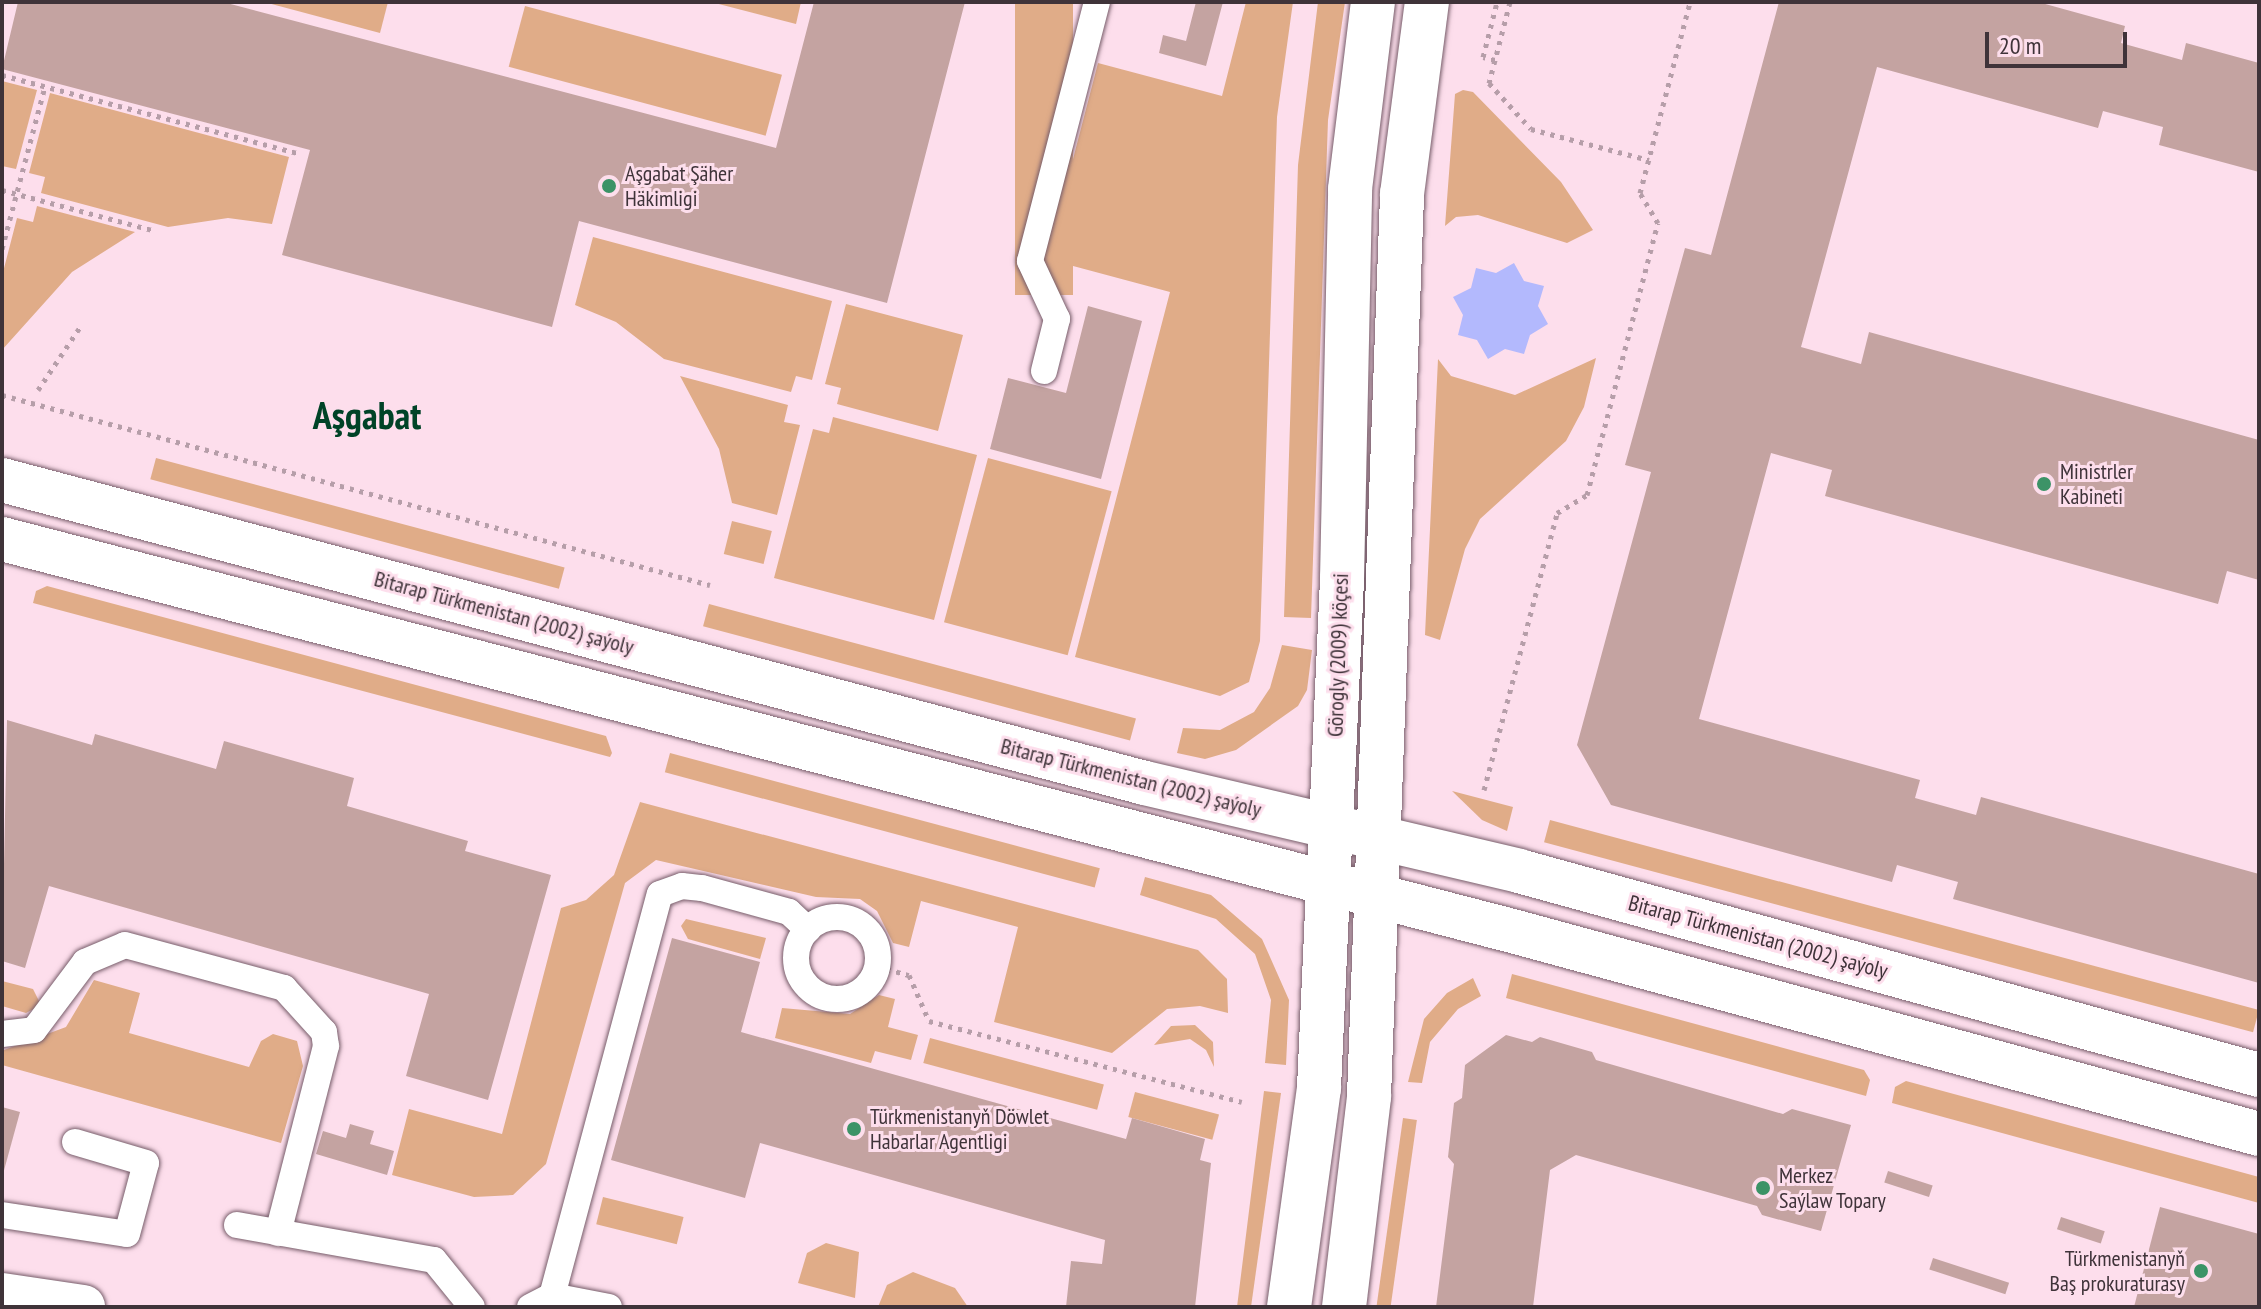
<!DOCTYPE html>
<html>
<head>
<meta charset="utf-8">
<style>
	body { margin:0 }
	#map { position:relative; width:2261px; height:1309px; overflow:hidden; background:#fddeec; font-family:"PT Sans Narrow",sans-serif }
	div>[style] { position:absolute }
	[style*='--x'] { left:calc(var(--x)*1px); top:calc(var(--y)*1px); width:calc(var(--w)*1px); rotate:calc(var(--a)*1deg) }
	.green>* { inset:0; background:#e0ac88; transform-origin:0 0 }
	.water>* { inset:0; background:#b3b9fd }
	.building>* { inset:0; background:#c4a3a1; transform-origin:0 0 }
	.path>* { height:5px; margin-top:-2.5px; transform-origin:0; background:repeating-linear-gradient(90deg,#b69ea9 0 4px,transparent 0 10px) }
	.roads { filter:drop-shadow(0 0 2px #775d6a) drop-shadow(0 0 2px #775d6a) }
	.service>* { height:26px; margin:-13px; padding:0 13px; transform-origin:13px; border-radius:13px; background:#fff }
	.service>.ring { margin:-13px; padding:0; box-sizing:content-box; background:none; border:26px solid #fff; border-radius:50% }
	.minor>* { height:44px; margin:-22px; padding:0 22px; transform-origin:22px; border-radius:22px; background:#fff }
	.tertiary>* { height:44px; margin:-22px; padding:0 22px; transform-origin:22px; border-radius:22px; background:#fff }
	.dots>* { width:22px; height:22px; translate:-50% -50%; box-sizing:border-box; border:4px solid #fddeec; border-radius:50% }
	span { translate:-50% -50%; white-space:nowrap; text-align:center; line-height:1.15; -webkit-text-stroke:6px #fddeec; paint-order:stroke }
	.poi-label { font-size:22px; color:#3f3339 }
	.left { translate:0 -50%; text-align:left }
	.right { translate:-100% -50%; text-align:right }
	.street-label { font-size:22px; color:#3f3339 }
	.town-label { font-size:38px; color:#004327; font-weight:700 }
	.frame { position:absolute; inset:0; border:4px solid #3f3339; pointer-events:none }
	.scale { position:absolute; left:1985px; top:32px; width:142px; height:36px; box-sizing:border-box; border:4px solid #3f3339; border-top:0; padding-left:10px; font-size:24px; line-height:28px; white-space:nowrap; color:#3f3339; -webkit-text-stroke:6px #fddeec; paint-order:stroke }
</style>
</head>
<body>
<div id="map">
	<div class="green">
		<div style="clip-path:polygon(264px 2px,388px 2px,380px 33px)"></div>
		<div style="clip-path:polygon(711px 2px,801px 2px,796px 24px)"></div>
		<div style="left:1015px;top:2px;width:58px;height:293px"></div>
		<div style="clip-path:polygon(1246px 2px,1293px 2px,1277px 117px,1260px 641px,1249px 682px,1220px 696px,1075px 657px,1170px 292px,1047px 259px,1098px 63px,1222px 96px)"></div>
		<div style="clip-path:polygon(1318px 2px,1345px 2px,1328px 120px,1311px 618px,1284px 617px,1298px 165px)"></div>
		<div style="left:525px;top:6px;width:266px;height:63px;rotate:15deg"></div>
		<div style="clip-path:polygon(2px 81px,37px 90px,16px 169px,2px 166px)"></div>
		<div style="clip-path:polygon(1463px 90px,1473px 92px,1561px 182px,1593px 230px,1567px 243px,1478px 215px,1456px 217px,1445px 226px,1455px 94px)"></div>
		<div style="clip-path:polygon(50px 93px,289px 157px,272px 224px,228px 218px,168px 227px,41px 193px,45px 177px,29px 173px)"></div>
		<div style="clip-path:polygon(37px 206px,135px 232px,72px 272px,2px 350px,2px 276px,17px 218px,33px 222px)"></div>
		<div style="clip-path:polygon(593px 237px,832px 301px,812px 380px,796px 376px,791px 392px,664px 359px,616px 322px,575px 305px)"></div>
		<div style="clip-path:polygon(846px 304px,963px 335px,938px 431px,837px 404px,841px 388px,825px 384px)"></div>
		<div style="clip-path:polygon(1596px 358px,1584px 407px,1566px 441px,1480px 519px,1465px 549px,1440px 640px,1425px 635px,1438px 359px,1451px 376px,1515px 395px)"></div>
		<div style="clip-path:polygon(680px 376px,788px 405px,784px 422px,800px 425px,777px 515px,732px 503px,719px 449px)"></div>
		<div style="clip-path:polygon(833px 417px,977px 455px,934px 620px,774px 578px,813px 429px,829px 433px)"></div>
		<div style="left:156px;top:458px;width:423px;height:22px;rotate:15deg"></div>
		<div style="left:988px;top:458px;width:128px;height:170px;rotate:15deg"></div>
		<div style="left:732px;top:521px;width:41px;height:34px;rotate:14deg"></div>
		<div style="clip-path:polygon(47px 586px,606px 736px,612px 753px,610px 757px,33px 603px,36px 591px)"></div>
		<div style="left:709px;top:604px;width:442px;height:23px;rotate:15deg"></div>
		<div style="clip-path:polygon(1282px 645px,1312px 650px,1307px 690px,1298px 706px,1236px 750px,1205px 759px,1177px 753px,1183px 728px,1220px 730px,1254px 712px,1270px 688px)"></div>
		<div style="left:670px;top:753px;width:445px;height:20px;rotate:15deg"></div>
		<div style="clip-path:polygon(1452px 791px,1513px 807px,1507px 831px,1482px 820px)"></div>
		<div style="clip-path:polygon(640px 802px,1198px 950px,1227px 979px,1228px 1013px,1200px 1006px,1167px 1009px,1112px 1053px,994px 1022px,1018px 927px,921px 901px,909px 947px,893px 943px,877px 911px,860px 899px,816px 897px,656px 860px,625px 883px,546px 1164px,513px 1195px,474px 1197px,392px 1175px,409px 1109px,502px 1134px,561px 908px,586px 900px,614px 875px)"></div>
		<div style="left:1550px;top:820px;width:734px;height:23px;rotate:15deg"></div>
		<div style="clip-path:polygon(1145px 877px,1211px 895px,1262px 939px,1289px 1000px,1286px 1065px,1265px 1063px,1271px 1000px,1255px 954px,1216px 919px,1140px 895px)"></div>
		<div style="clip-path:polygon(686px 919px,766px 938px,760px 959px,688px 939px,681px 926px)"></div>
		<div style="clip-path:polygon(1512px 974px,1864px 1070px,1870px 1080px,1866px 1096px,1506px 998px)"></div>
		<div style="clip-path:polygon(1473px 978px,1481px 996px,1458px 1009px,1430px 1042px,1422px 1083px,1408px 1082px,1424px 1019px,1447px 993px)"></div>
		<div style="clip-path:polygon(94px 980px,140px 993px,129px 1033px,249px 1067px,261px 1041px,273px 1034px,297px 1041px,303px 1066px,281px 1143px,2px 1065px,4px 1050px,66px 1027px)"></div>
		<div style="clip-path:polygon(2px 981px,33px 989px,41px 1005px,26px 1013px,2px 1006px)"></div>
		<div style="clip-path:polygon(879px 995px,895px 999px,888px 1027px,918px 1035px,911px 1060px,875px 1051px,871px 1063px,775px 1038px,782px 1008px,850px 1014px)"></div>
		<div style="clip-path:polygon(1195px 1025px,1213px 1042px,1214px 1067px,1206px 1050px,1190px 1039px,1154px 1045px,1171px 1026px)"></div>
		<div style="left:930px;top:1038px;width:180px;height:26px;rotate:15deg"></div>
		<div style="clip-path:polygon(1906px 1081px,2259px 1177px,2259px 1203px,1892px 1103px,1895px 1087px)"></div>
		<div style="clip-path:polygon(1264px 1091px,1281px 1093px,1251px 1307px,1237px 1307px)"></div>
		<div style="left:1135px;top:1092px;width:87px;height:26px;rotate:15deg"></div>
		<div style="left:1403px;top:1118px;width:14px;height:191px;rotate:8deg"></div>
		<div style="left:603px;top:1197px;width:83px;height:28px;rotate:14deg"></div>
		<div style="clip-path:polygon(826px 1243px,859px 1252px,855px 1298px,798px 1283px,807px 1253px)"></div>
		<div style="clip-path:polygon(913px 1272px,955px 1288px,968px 1307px,878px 1307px,887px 1285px)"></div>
	</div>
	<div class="water">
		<div style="clip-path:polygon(1514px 263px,1524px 281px,1544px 286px,1538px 306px,1548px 324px,1530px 335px,1524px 354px,1505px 349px,1488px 359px,1477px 340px,1458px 335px,1463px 315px,1453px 297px,1471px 288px,1476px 268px,1496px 273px)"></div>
	</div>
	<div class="building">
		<div style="clip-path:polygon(18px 2px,223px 2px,776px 148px,814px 2px,965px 2px,887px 303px,579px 221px,552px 327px,282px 255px,310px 150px,2px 69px)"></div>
		<div style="clip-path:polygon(1196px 2px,1223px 2px,1206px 66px,1159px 53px,1163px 35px,1186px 41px)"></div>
		<div style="clip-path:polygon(1779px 2px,2038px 2px,2125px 26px,2121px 43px,2182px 60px,2186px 43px,2259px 63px,2259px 172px,2159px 145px,2163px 127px,2103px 111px,2098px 128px,1877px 67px,1801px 347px,1861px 364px,1869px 332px,2259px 440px,2259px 580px,2227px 571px,2218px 604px,1825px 496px,1832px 470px,1771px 453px,1699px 719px,1920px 780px,1915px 798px,1976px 815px,1981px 797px,2259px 874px,2259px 983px,1953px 899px,1958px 882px,1897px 865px,1892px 882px,1611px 805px,1577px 745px,1651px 472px,1625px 465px,1685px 248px,1711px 255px)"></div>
		<div style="clip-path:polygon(1088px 306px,1142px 321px,1101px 479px,990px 449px,1008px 378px,1066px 393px)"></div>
		<div style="clip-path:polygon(7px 720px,92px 745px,95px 734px,216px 769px,224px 741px,354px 778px,347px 806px,468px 841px,465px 851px,551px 875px,488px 1100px,406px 1076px,429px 994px,49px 886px,25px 968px,2px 961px)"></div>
		<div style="clip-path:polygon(672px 938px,760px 962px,741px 1032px,1126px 1139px,1132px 1118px,1205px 1139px,1200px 1160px,1211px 1163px,1195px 1307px,1066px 1307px,1071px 1261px,1102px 1264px,1105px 1240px,760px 1143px,745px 1198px,611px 1160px)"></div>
		<div style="clip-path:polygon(1506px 1035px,1532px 1042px,1540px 1037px,1592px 1052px,1596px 1060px,1783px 1114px,1792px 1109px,1851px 1125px,1821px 1231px,1762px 1215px,1757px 1206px,1576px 1155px,1550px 1170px,1533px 1307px,1436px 1307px,1454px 1164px,1448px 1157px,1454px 1103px,1462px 1098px,1465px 1065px)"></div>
		<div style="clip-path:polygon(2px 1107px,20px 1112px,3px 1174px,2px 1173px)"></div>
		<div style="clip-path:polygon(350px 1124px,374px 1131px,370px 1144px,394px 1151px,387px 1175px,316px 1154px,323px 1131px,346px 1138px)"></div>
		<div style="left:1888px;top:1171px;width:47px;height:12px;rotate:18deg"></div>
		<div style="clip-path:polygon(2160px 1207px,2259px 1234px,2259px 1307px,2134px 1307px)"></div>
		<div style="left:2061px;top:1217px;width:46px;height:13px;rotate:18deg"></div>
		<div style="left:1933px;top:1258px;width:80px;height:12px;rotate:18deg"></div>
	</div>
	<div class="path">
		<div style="--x:1510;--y:2;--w:84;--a:104.5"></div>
		<div style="--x:1489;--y:83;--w:62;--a:47.6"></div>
		<div style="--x:1531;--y:129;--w:122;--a:14.7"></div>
		<div style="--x:1495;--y:60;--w:12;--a:-166"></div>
		<div style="--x:1483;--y:57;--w:57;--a:-75.7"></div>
		<div style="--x:2;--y:75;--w:305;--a:14.8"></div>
		<div style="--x:2;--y:190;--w:155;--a:14.9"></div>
		<div style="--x:2;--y:249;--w:169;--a:-75.2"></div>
		<div style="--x:38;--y:390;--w:79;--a:-56.3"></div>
		<div style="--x:2;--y:395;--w:733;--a:15.02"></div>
		<div style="--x:1484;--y:790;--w:286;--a:-75.2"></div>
		<div style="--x:1557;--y:513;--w:35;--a:-31"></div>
		<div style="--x:1587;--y:495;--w:281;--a:-75.4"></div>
		<div style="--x:1658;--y:223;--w:35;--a:-121"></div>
		<div style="--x:1640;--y:193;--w:197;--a:-75.3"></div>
		<div style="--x:877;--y:966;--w:33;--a:16"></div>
		<div style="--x:909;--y:975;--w:50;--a:66.5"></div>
		<div style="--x:929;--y:1021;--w:323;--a:14.5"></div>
	</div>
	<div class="roads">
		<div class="service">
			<div style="--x:1044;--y:371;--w:54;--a:-76"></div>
			<div style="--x:1057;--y:319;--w:64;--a:-115"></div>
			<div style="--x:1030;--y:261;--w:268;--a:-75.5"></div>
			<div class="ring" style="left:796px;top:917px;width:56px;height:56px"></div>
			<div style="--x:2;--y:1034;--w:32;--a:-7"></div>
			<div style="--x:34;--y:1030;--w:85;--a:-53.1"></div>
			<div style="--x:85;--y:962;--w:43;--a:-23"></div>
			<div style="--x:125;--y:945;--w:165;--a:15.1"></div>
			<div style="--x:284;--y:988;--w:59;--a:47.7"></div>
			<div style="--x:324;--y:1032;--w:14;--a:82"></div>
			<div style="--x:326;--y:1046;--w:193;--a:104.4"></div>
			<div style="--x:2;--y:1215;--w:126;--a:8.6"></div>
			<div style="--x:127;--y:1234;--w:73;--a:-75"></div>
			<div style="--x:146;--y:1163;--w:74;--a:-163.5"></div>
			<div style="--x:237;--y:1225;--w:200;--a:10.1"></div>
			<div style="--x:434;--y:1260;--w:60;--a:51"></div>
			<div style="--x:552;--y:1296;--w:58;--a:10.9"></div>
			<div style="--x:530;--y:1307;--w:25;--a:-27"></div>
			<div style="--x:552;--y:1296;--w:416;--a:-75"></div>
			<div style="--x:660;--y:894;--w:23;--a:-20"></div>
			<div style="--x:682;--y:886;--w:20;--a:6"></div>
			<div style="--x:702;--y:888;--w:90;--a:15.4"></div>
			<div style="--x:789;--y:912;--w:26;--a:43"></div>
		</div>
		<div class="minor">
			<div style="--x:2;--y:1295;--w:82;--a:8.4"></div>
		</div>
		<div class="tertiary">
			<div style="--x:2;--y:480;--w:1182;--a:14.85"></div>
			<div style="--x:1145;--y:783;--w:384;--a:13.2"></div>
			<div style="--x:1519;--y:871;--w:768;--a:15.41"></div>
			<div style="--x:2;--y:539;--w:1553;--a:14.55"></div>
			<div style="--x:1505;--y:929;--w:781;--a:15.21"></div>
			<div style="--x:1289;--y:1307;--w:221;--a:-82.2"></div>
			<div style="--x:1319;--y:1088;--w:510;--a:-87.41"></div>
			<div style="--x:1342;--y:579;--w:390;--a:-88.8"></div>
			<div style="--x:1350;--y:189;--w:188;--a:-83"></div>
			<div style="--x:1344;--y:1307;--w:212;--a:-83.2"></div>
			<div style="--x:1369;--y:1096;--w:903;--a:-87.9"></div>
			<div style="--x:1402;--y:194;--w:194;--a:-82.6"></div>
		</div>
	</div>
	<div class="dots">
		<div style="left:609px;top:186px;background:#3c9367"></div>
		<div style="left:2044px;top:484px;background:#3c9367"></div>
		<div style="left:854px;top:1129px;background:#3c9367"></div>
		<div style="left:1763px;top:1188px;background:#3c9367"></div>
		<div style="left:2201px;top:1271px;background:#3c9367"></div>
	</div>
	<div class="poi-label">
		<span class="left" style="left:625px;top:186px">Aşgabat Şäher<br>Häkimligi</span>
		<span class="left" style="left:2060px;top:484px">Ministrler<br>Kabineti</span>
		<span class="left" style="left:870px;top:1129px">Türkmenistanyň Döwlet<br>Habarlar Agentligi</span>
		<span class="left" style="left:1779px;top:1188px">Merkez<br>Saýlaw Topary</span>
		<span class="right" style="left:2185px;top:1271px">Türkmenistanyň<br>Baş prokuraturasy</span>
	</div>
	<div class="street-label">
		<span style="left:504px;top:613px;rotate:15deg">Bitarap Türkmenistan (2002) şaýoly</span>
		<span style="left:1338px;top:655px;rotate:-88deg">Görogly (2009) köçesi</span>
		<span style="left:1131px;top:778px;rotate:14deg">Bitarap Türkmenistan (2002) şaýoly</span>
		<span style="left:1758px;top:937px;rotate:15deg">Bitarap Türkmenistan (2002) şaýoly</span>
	</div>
	<div class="town-label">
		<span style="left:367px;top:415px">Aşgabat</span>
	</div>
	<div class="frame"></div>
	<div class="scale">20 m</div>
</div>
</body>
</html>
